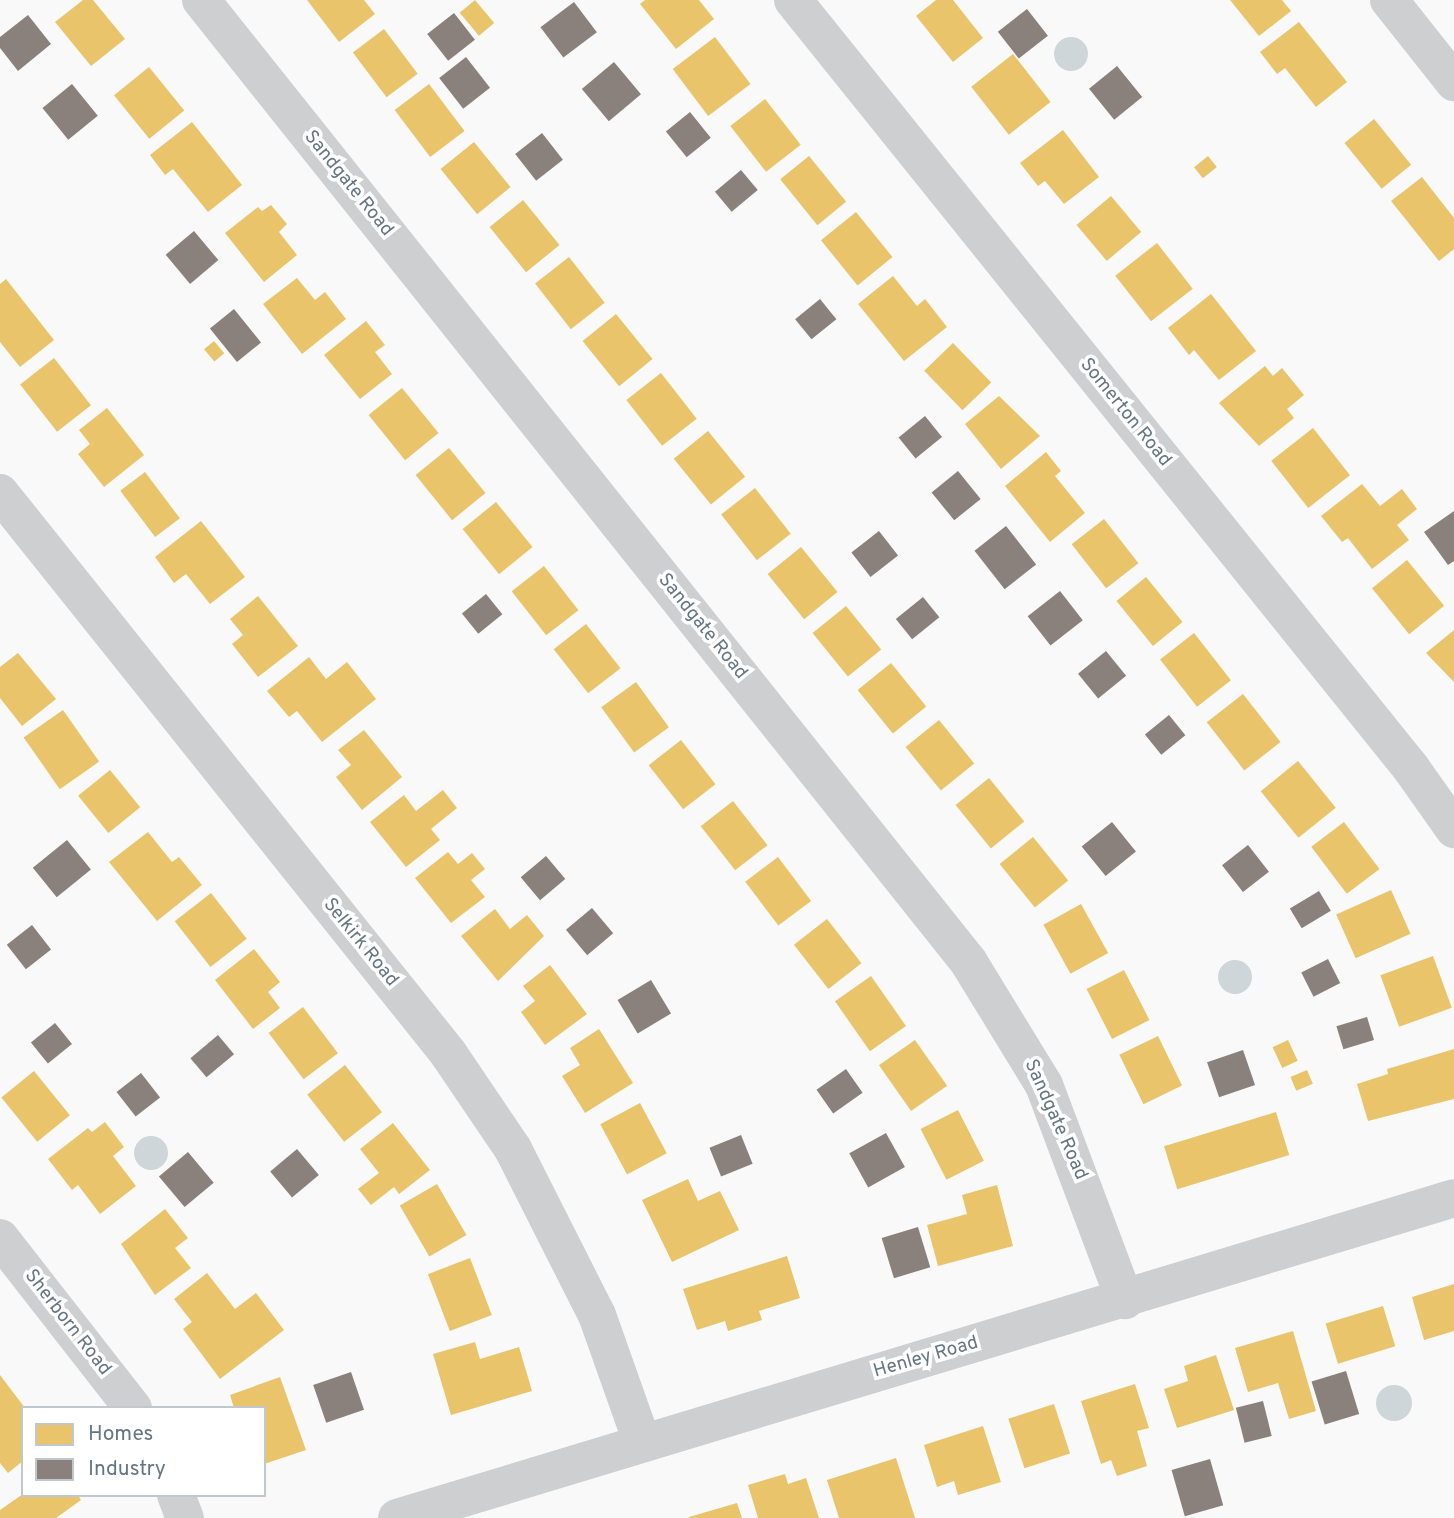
<!DOCTYPE html>
<html>
<head>
<meta charset="utf-8">
<style>
	body { margin:0 }
	#map { position:relative; width:1454px; height:1518px; overflow:hidden; background:#f9f9f9; font-family:Overpass,sans-serif }
	div>[style] { position:absolute }
	[style*='--x'] { left:calc(var(--x)*1px); top:calc(var(--y)*1px); width:calc(var(--w)*1px); rotate:calc(var(--a)*1deg) }
	.water>* { inset:0; background:#ced6d9 }
	.round { border-radius:50% }
	.homes>* { inset:0; background:#e9c46a; transform-origin:0 0 }
	.industry>* { inset:0; background:#8a817c; transform-origin:0 0 }
	.minor>* { height:38px; margin:-19px; padding:0 19px; transform-origin:19px; border-radius:19px; background:#cecfd0 }
	span { translate:-50% -50%; white-space:nowrap; text-align:center; line-height:1.15; -webkit-text-stroke:7px #fff; paint-order:stroke }
	.street-label { font-size:19px; color:#657683 }
	.legend { position:absolute; left:21px; top:1406px; width:245px; height:91px; box-sizing:border-box; background:#fff; border:2px solid #c1c8cd; margin:0; padding:9px 12px; list-style:none; font-size:21px; color:#657683 }
	.legend li { display:flex; align-items:center; gap:14px; height:35px }
	.legend b { width:35px; border:2px solid #c1c8cd }
</style>
</head>
<body>
<div id="map">
	<div class="water">
		<div class="round" style="left:1054px;top:37px;width:34px;height:34px"></div>
		<div class="round" style="left:1218px;top:960px;width:34px;height:34px"></div>
		<div class="round" style="left:134px;top:1136px;width:34px;height:34px"></div>
		<div class="round" style="left:1376px;top:1385px;width:36px;height:36px"></div>
	</div>
	<div class="homes">
		<div style="clip-path:polygon(83px 0,93px 0,125px 39px,91px 66px,55px 22px)"></div>
		<div style="clip-path:polygon(307px 0,364px 0,375px 14px,339px 42px)"></div>
		<div style="left:475px;top:0;width:30px;height:20px;rotate:50deg"></div>
		<div style="clip-path:polygon(645px 0,699px 0,714px 19px,676px 49px,640px 4px)"></div>
		<div style="clip-path:polygon(936px 0,953px 0,983px 38px,953px 62px,916px 16px)"></div>
		<div style="clip-path:polygon(1230px 0,1282px 0,1291px 11px,1259px 36px)"></div>
		<div style="clip-path:polygon(1299px 22px,1347px 82px,1316px 107px,1285px 68px,1277px 74px,1260px 52px)"></div>
		<div style="left:384px;top:29px;width:56px;height:39px;rotate:53deg"></div>
		<div style="left:715px;top:37px;width:59px;height:53px;rotate:53deg"></div>
		<div style="left:1013px;top:54px;width:61px;height:53px;rotate:52deg"></div>
		<div style="left:149px;top:67px;width:56px;height:45px;rotate:51deg"></div>
		<div style="left:429px;top:84px;width:59px;height:43px;rotate:53deg"></div>
		<div style="left:765px;top:99px;width:58px;height:44px;rotate:52deg"></div>
		<div style="left:1374px;top:119px;width:59px;height:38px;rotate:51deg"></div>
		<div style="clip-path:polygon(192px 122px,242px 185px,208px 212px,173px 169px,165px 175px,150px 155px)"></div>
		<div style="clip-path:polygon(1063px 130px,1099px 177px,1064px 204px,1045px 181px,1038px 186px,1020px 163px)"></div>
		<div style="left:474px;top:142px;width:58px;height:43px;rotate:51deg"></div>
		<div style="left:809px;top:156px;width:59px;height:37px;rotate:51deg"></div>
		<div style="left:1208px;top:156px;width:14px;height:18px;rotate:51deg"></div>
		<div style="clip-path:polygon(1422px 177px,1454px 218px,1454px 249px,1439px 261px,1391px 201px)"></div>
		<div style="left:1111px;top:196px;width:47px;height:45px;rotate:50deg"></div>
		<div style="left:523px;top:200px;width:58px;height:43px;rotate:51deg"></div>
		<div style="clip-path:polygon(271px 205px,287px 224px,279px 232px,297px 255px,264px 282px,225px 233px,258px 207px,262px 211px)"></div>
		<div style="left:856px;top:212px;width:58px;height:45px;rotate:51deg"></div>
		<div style="left:1157px;top:243px;width:58px;height:53px;rotate:52deg"></div>
		<div style="left:569px;top:257px;width:58px;height:43px;rotate:52deg"></div>
		<div style="clip-path:polygon(893px 276px,917px 306px,925px 299px,947px 327px,904px 361px,858px 304px)"></div>
		<div style="clip-path:polygon(297px 278px,315px 300px,325px 292px,346px 319px,302px 354px,263px 304px)"></div>
		<div style="clip-path:polygon(6px 279px,54px 340px,20px 367px,0 342px,0 284px)"></div>
		<div style="clip-path:polygon(1211px 294px,1256px 351px,1219px 380px,1194px 350px,1189px 355px,1168px 328px)"></div>
		<div style="left:616px;top:314px;width:58px;height:43px;rotate:51deg"></div>
		<div style="clip-path:polygon(366px 321px,385px 345px,375px 352px,392px 374px,360px 399px,324px 355px)"></div>
		<div style="left:214px;top:341px;width:16px;height:13px;rotate:50deg"></div>
		<div style="left:953px;top:343px;width:55px;height:40px;rotate:46deg"></div>
		<div style="left:54px;top:358px;width:60px;height:43px;rotate:52deg"></div>
		<div style="clip-path:polygon(1265px 366px,1273px 376px,1282px 368px,1304px 395px,1287px 409px,1294px 418px,1259px 446px,1219px 403px)"></div>
		<div style="left:661px;top:373px;width:58px;height:44px;rotate:52deg"></div>
		<div style="left:402px;top:388px;width:58px;height:43px;rotate:51deg"></div>
		<div style="clip-path:polygon(999px 396px,1040px 436px,1001px 469px,965px 424px)"></div>
		<div style="clip-path:polygon(107px 408px,144px 455px,104px 487px,78px 454px,90px 444px,79px 430px)"></div>
		<div style="left:1313px;top:428px;width:60px;height:53px;rotate:52deg"></div>
		<div style="left:708px;top:431px;width:59px;height:44px;rotate:51deg"></div>
		<div style="left:449px;top:448px;width:58px;height:43px;rotate:51deg"></div>
		<div style="clip-path:polygon(1046px 452px,1061px 471px,1055px 476px,1085px 513px,1050px 542px,1005px 486px)"></div>
		<div style="left:145px;top:472px;width:58px;height:31px;rotate:53deg"></div>
		<div style="clip-path:polygon(1362px 484px,1380px 506px,1402px 489px,1417px 509px,1397px 525px,1409px 540px,1372px 569px,1348px 538px,1342px 542px,1321px 516px)"></div>
		<div style="left:755px;top:488px;width:58px;height:43px;rotate:52deg"></div>
		<div style="left:496px;top:502px;width:58px;height:43px;rotate:51deg"></div>
		<div style="left:1104px;top:519px;width:56px;height:41px;rotate:52deg"></div>
		<div style="clip-path:polygon(201px 521px,245px 577px,210px 604px,186px 574px,174px 583px,155px 557px)"></div>
		<div style="left:801px;top:547px;width:58px;height:43px;rotate:51deg"></div>
		<div style="left:1407px;top:560px;width:59px;height:45px;rotate:51deg"></div>
		<div style="left:544px;top:566px;width:56px;height:41px;rotate:52deg"></div>
		<div style="left:1146px;top:577px;width:58px;height:38px;rotate:51deg"></div>
		<div style="clip-path:polygon(258px 596px,298px 646px,258px 677px,232px 644px,243px 635px,230px 619px)"></div>
		<div style="left:846px;top:606px;width:56px;height:43px;rotate:51deg"></div>
		<div style="left:586px;top:624px;width:56px;height:41px;rotate:52deg"></div>
		<div style="clip-path:polygon(1454px 630px,1454px 682px,1426px 653px)"></div>
		<div style="left:1194px;top:633px;width:60px;height:43px;rotate:52deg"></div>
		<div style="clip-path:polygon(18px 653px,56px 699px,22px 726px,0 698px,0 667px)"></div>
		<div style="clip-path:polygon(309px 657px,326px 679px,347px 662px,376px 699px,322px 742px,297px 711px,289px 717px,267px 691px)"></div>
		<div style="left:891px;top:663px;width:56px;height:43px;rotate:51deg"></div>
		<div style="left:636px;top:682px;width:56px;height:43px;rotate:54deg"></div>
		<div style="left:1243px;top:694px;width:61px;height:46px;rotate:52deg"></div>
		<div style="left:63px;top:710px;width:63px;height:48px;rotate:55deg"></div>
		<div style="left:939px;top:720px;width:56px;height:43px;rotate:51deg"></div>
		<div style="clip-path:polygon(364px 730px,402px 777px,362px 810px,336px 777px,351px 765px,338px 750px)"></div>
		<div style="left:681px;top:740px;width:56px;height:41px;rotate:52deg"></div>
		<div style="left:1298px;top:761px;width:60px;height:48px;rotate:51deg"></div>
		<div style="left:110px;top:770px;width:48px;height:41px;rotate:51deg"></div>
		<div style="left:989px;top:778px;width:56px;height:43px;rotate:51deg"></div>
		<div style="clip-path:polygon(443px 790px,457px 808px,431px 829px,440px 840px,406px 867px,370px 822px,404px 795px,416px 811px)"></div>
		<div style="left:733px;top:801px;width:56px;height:41px;rotate:52deg"></div>
		<div style="left:1344px;top:822px;width:59px;height:41px;rotate:53deg"></div>
		<div style="clip-path:polygon(148px 832px,172px 862px,179px 857px,202px 885px,157px 921px,109px 862px)"></div>
		<div style="left:1033px;top:837px;width:56px;height:43px;rotate:51deg"></div>
		<div style="clip-path:polygon(448px 852px,458px 864px,472px 853px,485px 869px,471px 880px,485px 897px,451px 923px,415px 878px)"></div>
		<div style="left:778px;top:857px;width:55px;height:41px;rotate:53deg"></div>
		<div style="left:1391px;top:890px;width:48px;height:60px;rotate:66deg"></div>
		<div style="left:211px;top:893px;width:58px;height:46px;rotate:52deg"></div>
		<div style="left:1081px;top:904px;width:56px;height:43px;rotate:61deg"></div>
		<div style="clip-path:polygon(495px 909px,510px 929px,527px 915px,544px 936px,498px 981px,461px 936px)"></div>
		<div style="left:827px;top:919px;width:56px;height:42px;rotate:52deg"></div>
		<div style="clip-path:polygon(254px 949px,280px 982px,268px 992px,280px 1008px,253px 1029px,215px 980px)"></div>
		<div style="left:1433px;top:956px;width:55px;height:56px;rotate:70deg"></div>
		<div style="clip-path:polygon(550px 965px,587px 1014px,545px 1045px,521px 1012px,535px 1001px,523px 986px)"></div>
		<div style="left:1124px;top:970px;width:56px;height:42px;rotate:63deg"></div>
		<div style="left:871px;top:976px;width:61px;height:44px;rotate:55deg"></div>
		<div style="left:303px;top:1007px;width:58px;height:43px;rotate:53deg"></div>
		<div style="clip-path:polygon(599px 1029px,633px 1083px,585px 1113px,562px 1076px,580px 1065px,570px 1048px)"></div>
		<div style="left:1158px;top:1036px;width:55px;height:43px;rotate:64deg"></div>
		<div style="left:915px;top:1040px;width:56px;height:44px;rotate:55deg"></div>
		<div style="left:1288px;top:1040px;width:23px;height:17px;rotate:65deg"></div>
		<div style="clip-path:polygon(1454px 1049px,1454px 1099px,1368px 1121px,1357px 1084px,1388px 1074px,1387px 1069px)"></div>
		<div style="left:345px;top:1065px;width:60px;height:48px;rotate:52deg"></div>
		<div style="left:1307px;top:1070px;width:15px;height:18px;rotate:67deg"></div>
		<div style="left:34px;top:1071px;width:57px;height:42px;rotate:51deg"></div>
		<div style="left:640px;top:1103px;width:57px;height:45px;rotate:62deg"></div>
		<div style="left:958px;top:1110px;width:57px;height:42px;rotate:63deg"></div>
		<div style="left:1276px;top:1112px;width:45px;height:117px;rotate:73deg"></div>
		<div style="clip-path:polygon(105px 1122px,124px 1147px,113px 1156px,136px 1186px,100px 1214px,78px 1185px,72px 1190px,48px 1159px,88px 1128px,92px 1132px)"></div>
		<div style="clip-path:polygon(393px 1123px,430px 1170px,399px 1194px,394px 1187px,371px 1205px,358px 1189px,379px 1173px,360px 1149px)"></div>
		<div style="clip-path:polygon(688px 1179px,698px 1201px,720px 1191px,739px 1230px,672px 1262px,642px 1200px)"></div>
		<div style="left:437px;top:1184px;width:59px;height:43px;rotate:60deg"></div>
		<div style="clip-path:polygon(997px 1185px,1013px 1246px,938px 1266px,927px 1225px,967px 1214px,962px 1195px)"></div>
		<div style="clip-path:polygon(165px 1209px,188px 1238px,175px 1248px,191px 1268px,155px 1295px,121px 1244px)"></div>
		<div style="clip-path:polygon(787px 1256px,800px 1298px,759px 1311px,762px 1320px,728px 1331px,725px 1321px,697px 1330px,683px 1289px)"></div>
		<div style="left:470px;top:1258px;width:61px;height:45px;rotate:69deg"></div>
		<div style="clip-path:polygon(207px 1273px,235px 1309px,256px 1293px,284px 1330px,220px 1379px,183px 1329px,192px 1322px,174px 1299px)"></div>
		<div style="clip-path:polygon(1454px 1284px,1454px 1331px,1424px 1340px,1412px 1297px)"></div>
		<div style="left:1383px;top:1306px;width:42px;height:60px;rotate:73deg"></div>
		<div style="clip-path:polygon(1293px 1331px,1316px 1411px,1289px 1419px,1278px 1383px,1248px 1392px,1235px 1348px)"></div>
		<div style="clip-path:polygon(475px 1342px,480px 1359px,519px 1347px,532px 1391px,451px 1415px,433px 1354px)"></div>
		<div style="clip-path:polygon(1216px 1355px,1234px 1410px,1177px 1428px,1164px 1389px,1188px 1381px,1184px 1366px)"></div>
		<div style="clip-path:polygon(0 1375px,25px 1408px,23px 1461px,8px 1473px,0 1463px)"></div>
		<div style="clip-path:polygon(280px 1377px,306px 1450px,264px 1464px,264px 1408px,234px 1408px,230px 1395px)"></div>
		<div style="clip-path:polygon(1135px 1384px,1149px 1428px,1137px 1431px,1147px 1466px,1117px 1476px,1111px 1460px,1101px 1464px,1081px 1401px)"></div>
		<div style="left:1054px;top:1404px;width:52px;height:48px;rotate:72deg"></div>
		<div style="clip-path:polygon(983px 1426px,1001px 1482px,958px 1495px,954px 1481px,937px 1487px,924px 1445px)"></div>
		<div style="clip-path:polygon(896px 1458px,915px 1518px,839px 1518px,827px 1480px)"></div>
		<div style="clip-path:polygon(785px 1474px,788px 1484px,806px 1478px,819px 1518px,758px 1518px,748px 1485px)"></div>
		<div style="clip-path:polygon(23px 1494px,78px 1495px,81px 1500px,56px 1518px,0 1518px,0 1510px)"></div>
		<div style="clip-path:polygon(737px 1503px,742px 1518px,689px 1518px,689px 1517px)"></div>
	</div>
	<div class="industry">
		<div style="left:574px;top:2px;width:38px;height:42px;rotate:53deg"></div>
		<div style="left:1027px;top:9px;width:34px;height:37px;rotate:52deg"></div>
		<div style="left:454px;top:13px;width:34px;height:34px;rotate:52deg"></div>
		<div style="clip-path:polygon(28px 15px,51px 44px,18px 71px,0 48px,0 37px)"></div>
		<div style="left:466px;top:57px;width:39px;height:34px;rotate:52deg"></div>
		<div style="left:614px;top:62px;width:42px;height:42px;rotate:50deg"></div>
		<div style="left:1117px;top:66px;width:40px;height:36px;rotate:51deg"></div>
		<div style="left:72px;top:84px;width:41px;height:38px;rotate:51deg"></div>
		<div style="left:690px;top:112px;width:33px;height:31px;rotate:51deg"></div>
		<div style="left:542px;top:133px;width:34px;height:34px;rotate:52deg"></div>
		<div style="left:741px;top:170px;width:26px;height:34px;rotate:50deg"></div>
		<div style="left:194px;top:231px;width:38px;height:37px;rotate:50deg"></div>
		<div style="left:820px;top:299px;width:26px;height:32px;rotate:51deg"></div>
		<div style="left:234px;top:309px;width:43px;height:31px;rotate:51deg"></div>
		<div style="left:925px;top:416px;width:27px;height:34px;rotate:51deg"></div>
		<div style="left:958px;top:471px;width:36px;height:34px;rotate:51deg"></div>
		<div style="clip-path:polygon(1454px 511px,1454px 561px,1448px 565px,1424px 532px)"></div>
		<div style="left:1006px;top:526px;width:49px;height:40px;rotate:52deg"></div>
		<div style="left:879px;top:531px;width:31px;height:35px;rotate:52deg"></div>
		<div style="left:1060px;top:591px;width:37px;height:41px;rotate:52deg"></div>
		<div style="left:486px;top:594px;width:26px;height:31px;rotate:51deg"></div>
		<div style="left:923px;top:597px;width:26px;height:35px;rotate:51deg"></div>
		<div style="left:1106px;top:651px;width:32px;height:36px;rotate:51deg"></div>
		<div style="left:1169px;top:715px;width:26px;height:31px;rotate:51deg"></div>
		<div style="left:1112px;top:822px;width:38px;height:39px;rotate:51deg"></div>
		<div style="left:67px;top:840px;width:38px;height:44px;rotate:51deg"></div>
		<div style="left:1248px;top:845px;width:34px;height:33px;rotate:52deg"></div>
		<div style="left:546px;top:856px;width:30px;height:33px;rotate:50deg"></div>
		<div style="left:1319px;top:891px;width:23px;height:34px;rotate:59deg"></div>
		<div style="left:592px;top:908px;width:33px;height:34px;rotate:50deg"></div>
		<div style="left:32px;top:925px;width:31px;height:32px;rotate:52deg"></div>
		<div style="left:1328px;top:959px;width:27px;height:30px;rotate:63deg"></div>
		<div style="left:651px;top:980px;width:39px;height:39px;rotate:59deg"></div>
		<div style="left:1367px;top:1017px;width:24px;height:32px;rotate:73deg"></div>
		<div style="left:55px;top:1023px;width:27px;height:31px;rotate:51deg"></div>
		<div style="left:218px;top:1035px;width:25px;height:36px;rotate:50deg"></div>
		<div style="left:1243px;top:1050px;width:37px;height:38px;rotate:71deg"></div>
		<div style="left:846px;top:1069px;width:29px;height:36px;rotate:55deg"></div>
		<div style="left:141px;top:1073px;width:31px;height:31px;rotate:52deg"></div>
		<div style="left:886px;top:1133px;width:39px;height:42px;rotate:61deg"></div>
		<div style="left:741px;top:1135px;width:31px;height:34px;rotate:68deg"></div>
		<div style="left:297px;top:1149px;width:34px;height:35px;rotate:50deg"></div>
		<div style="left:188px;top:1152px;width:40px;height:38px;rotate:50deg"></div>
		<div style="left:918px;top:1227px;width:42px;height:38px;rotate:73deg"></div>
		<div style="left:1346px;top:1371px;width:45px;height:36px;rotate:73deg"></div>
		<div style="left:351px;top:1372px;width:40px;height:40px;rotate:71deg"></div>
		<div style="left:1263px;top:1401px;width:36px;height:28px;rotate:76deg"></div>
		<div style="left:1210px;top:1459px;width:48px;height:40px;rotate:74deg"></div>
	</div>
	<div class="minor">
		<div style="--x:201;--y:0;--w:1230;--a:51.41"></div>
		<div style="--x:968;--y:961;--w:145;--a:58.5"></div>
		<div style="--x:1044;--y:1085;--w:230;--a:69.4"></div>
		<div style="--x:793;--y:0;--w:986;--a:51.18"></div>
		<div style="--x:1411;--y:768;--w:75;--a:54.8"></div>
		<div style="--x:1389;--y:0;--w:105;--a:51.6"></div>
		<div style="--x:0;--y:493;--w:717;--a:51.34"></div>
		<div style="--x:448;--y:1053;--w:116;--a:55.9"></div>
		<div style="--x:513;--y:1149;--w:186;--a:63.2"></div>
		<div style="--x:597;--y:1315;--w:135;--a:70.5"></div>
		<div style="--x:0;--y:1238;--w:216;--a:52"></div>
		<div style="--x:176;--y:1495;--w:25;--a:69"></div>
		<div style="--x:397;--y:1518;--w:1104;--a:-16.84"></div>
	</div>
	<div class="street-label">
		<span style="left:348px;top:184px;rotate:51deg">Sandgate Road</span>
		<span style="left:1125px;top:413px;rotate:51deg">Somerton Road</span>
		<span style="left:702px;top:627px;rotate:51deg">Sandgate Road</span>
		<span style="left:360px;top:943px;rotate:51deg">Selkirk Road</span>
		<span style="left:1055px;top:1120px;rotate:66deg">Sandgate Road</span>
		<span style="left:67px;top:1323px;rotate:52deg">Sherborn Road</span>
		<span style="left:926px;top:1358px;rotate:-16deg">Henley Road</span>
	</div>
	<ul class="legend">
	<li><b style="height:19px;background:#e9c46a"></b>Homes</li>
	<li><b style="height:19px;background:#8a817c"></b>Industry</li>
	</ul>
</div>
</body>
</html>
